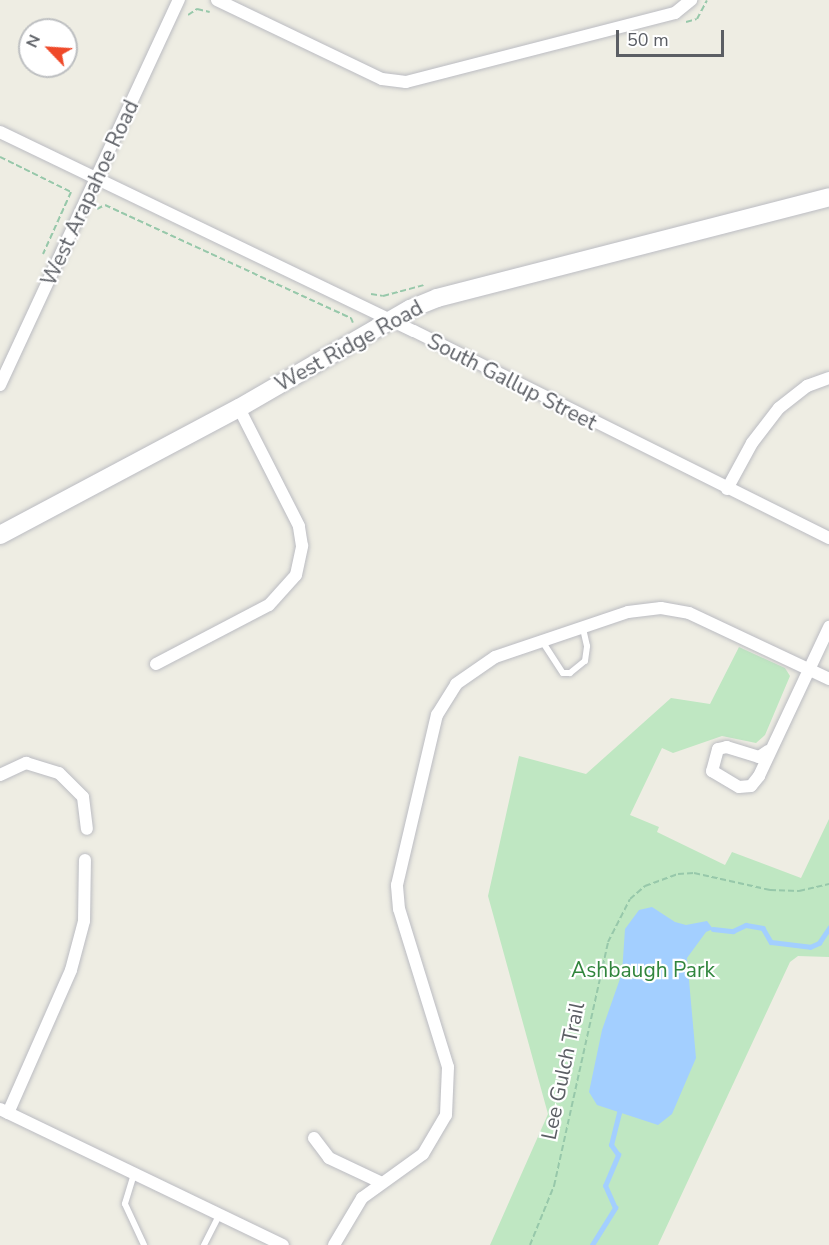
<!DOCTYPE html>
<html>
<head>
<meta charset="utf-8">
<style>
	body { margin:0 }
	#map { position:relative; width:829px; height:1245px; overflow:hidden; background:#eeede3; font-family:"Nunito Sans",sans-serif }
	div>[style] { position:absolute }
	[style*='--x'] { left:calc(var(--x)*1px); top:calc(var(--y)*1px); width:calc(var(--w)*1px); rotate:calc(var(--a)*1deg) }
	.green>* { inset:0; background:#bfe7c2 }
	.water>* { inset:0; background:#a3cfff }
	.stream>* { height:4.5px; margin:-2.25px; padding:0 2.25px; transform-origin:2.25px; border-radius:2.25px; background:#a3cfff }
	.path>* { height:2px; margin-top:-1px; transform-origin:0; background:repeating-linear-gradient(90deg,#97c8aa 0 6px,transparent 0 9px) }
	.roads { filter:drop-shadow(0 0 2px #bbbcc2) drop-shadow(0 0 2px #bbbcc2) }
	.lane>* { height:6px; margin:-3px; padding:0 3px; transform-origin:3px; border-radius:3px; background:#fff }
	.street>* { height:12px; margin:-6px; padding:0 6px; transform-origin:6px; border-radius:6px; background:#fff }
	.secondary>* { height:18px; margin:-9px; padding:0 9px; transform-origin:9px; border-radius:9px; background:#fff }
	span { translate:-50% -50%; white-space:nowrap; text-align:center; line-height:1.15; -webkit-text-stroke:4.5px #fff; paint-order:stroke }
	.street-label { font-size:21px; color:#5b5e64 }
	.park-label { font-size:21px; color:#31853d }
	.north { position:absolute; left:18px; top:18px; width:60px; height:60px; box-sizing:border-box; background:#fff; border:2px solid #bdbfc1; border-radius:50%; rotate:295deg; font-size:16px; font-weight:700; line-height:24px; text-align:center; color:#5b5e64 }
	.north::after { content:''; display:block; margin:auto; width:21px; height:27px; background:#ef4929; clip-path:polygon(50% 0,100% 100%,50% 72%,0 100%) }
	.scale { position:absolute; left:616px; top:30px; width:108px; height:27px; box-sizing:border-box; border:3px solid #5b5e64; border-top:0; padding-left:8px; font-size:18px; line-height:21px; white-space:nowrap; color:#5b5e64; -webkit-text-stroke:4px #fff; paint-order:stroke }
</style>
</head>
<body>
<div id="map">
	<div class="green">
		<div style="clip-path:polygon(739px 647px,785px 668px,790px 676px,765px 735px,756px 743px,722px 736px,673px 753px,662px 748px,630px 815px,659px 827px,657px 832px,725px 865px,732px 852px,801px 878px,829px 819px,829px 957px,798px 956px,790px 962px,658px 1245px,490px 1245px,548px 1114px,488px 896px,519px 756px,586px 774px,671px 698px,710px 704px)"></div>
	</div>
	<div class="water">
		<div style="clip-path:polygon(652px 907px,675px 922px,686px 925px,707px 921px,713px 929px,706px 932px,687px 958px,696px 1058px,672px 1114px,658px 1125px,597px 1105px,589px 1092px,602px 1030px,622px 973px,625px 929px,639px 910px)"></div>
	</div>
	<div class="stream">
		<div style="--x:713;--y:929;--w:20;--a:6"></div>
		<div style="--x:733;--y:931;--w:14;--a:-25"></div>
		<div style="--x:746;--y:925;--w:17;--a:10"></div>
		<div style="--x:763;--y:928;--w:16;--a:60"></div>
		<div style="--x:771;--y:942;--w:39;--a:7"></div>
		<div style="--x:810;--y:947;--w:10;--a:-24"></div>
		<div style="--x:819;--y:943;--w:18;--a:-56"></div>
		<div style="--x:592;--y:1245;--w:44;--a:-58.1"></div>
		<div style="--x:615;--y:1208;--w:24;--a:-114"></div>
		<div style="--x:605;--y:1186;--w:34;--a:-67"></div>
		<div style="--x:618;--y:1155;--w:12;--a:-125"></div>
		<div style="--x:611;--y:1145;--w:34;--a:-76"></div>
	</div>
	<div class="path">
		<div style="--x:188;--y:15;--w:11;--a:-34"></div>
		<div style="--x:197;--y:9;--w:13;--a:13"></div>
		<div style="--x:686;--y:22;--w:11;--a:-15"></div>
		<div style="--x:697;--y:19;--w:21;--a:-62"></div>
		<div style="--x:0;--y:157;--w:79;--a:26.2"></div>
		<div style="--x:71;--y:192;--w:68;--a:114.3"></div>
		<div style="--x:97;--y:209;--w:9;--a:-27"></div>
		<div style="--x:105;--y:205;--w:271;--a:24.7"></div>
		<div style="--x:351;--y:318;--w:5;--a:68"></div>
		<div style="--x:371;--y:294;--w:12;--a:9"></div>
		<div style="--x:383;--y:296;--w:42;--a:-15"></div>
		<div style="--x:530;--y:1245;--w:64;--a:-67.9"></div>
		<div style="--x:554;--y:1186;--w:250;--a:-77.5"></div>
		<div style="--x:608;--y:942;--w:48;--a:-62.9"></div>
		<div style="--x:630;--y:899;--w:20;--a:-41"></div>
		<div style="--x:645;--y:886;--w:35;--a:-20"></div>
		<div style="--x:678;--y:874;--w:16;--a:-4"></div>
		<div style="--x:694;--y:873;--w:78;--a:12.6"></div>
		<div style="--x:770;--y:890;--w:29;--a:2"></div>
		<div style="--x:799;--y:891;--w:31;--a:-13"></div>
	</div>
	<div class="roads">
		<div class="lane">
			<div style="--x:542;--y:641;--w:38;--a:57"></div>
			<div style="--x:563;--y:673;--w:7;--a:0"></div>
			<div style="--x:570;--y:673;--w:19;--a:-39"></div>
			<div style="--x:585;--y:661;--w:15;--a:-82"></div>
			<div style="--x:587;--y:646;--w:18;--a:-103"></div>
			<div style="--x:134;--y:1174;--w:31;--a:107"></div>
			<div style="--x:125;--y:1204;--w:45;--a:65.1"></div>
			<div style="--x:204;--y:1245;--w:34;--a:-63"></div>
		</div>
		<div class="street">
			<div style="--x:217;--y:0;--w:183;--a:25.6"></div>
			<div style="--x:382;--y:79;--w:24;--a:7"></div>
			<div style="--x:406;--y:82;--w:278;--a:-14.4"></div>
			<div style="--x:675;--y:13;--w:21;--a:-39"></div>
			<div style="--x:0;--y:132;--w:459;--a:25.7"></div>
			<div style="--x:414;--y:331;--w:464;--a:26.5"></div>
			<div style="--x:0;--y:385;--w:425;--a:-65.1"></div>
			<div style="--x:727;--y:489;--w:52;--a:-61.5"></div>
			<div style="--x:752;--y:443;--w:44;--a:-52.4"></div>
			<div style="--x:779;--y:408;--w:36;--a:-38"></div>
			<div style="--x:807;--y:386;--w:23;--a:-20"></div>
			<div style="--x:156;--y:664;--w:127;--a:-27.6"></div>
			<div style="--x:269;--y:605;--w:40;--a:-48"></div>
			<div style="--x:296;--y:575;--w:30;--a:-78"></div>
			<div style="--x:302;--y:546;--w:20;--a:-99"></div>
			<div style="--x:299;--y:526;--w:132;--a:-117"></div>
			<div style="--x:768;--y:751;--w:11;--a:146"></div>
			<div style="--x:759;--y:757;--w:34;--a:-163"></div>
			<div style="--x:727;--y:747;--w:9;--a:167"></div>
			<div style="--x:718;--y:749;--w:23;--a:105"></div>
			<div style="--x:712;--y:771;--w:31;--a:31"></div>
			<div style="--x:739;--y:787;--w:12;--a:-5"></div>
			<div style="--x:751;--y:786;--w:13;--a:-51"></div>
			<div style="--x:759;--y:776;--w:165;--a:-64.8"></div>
			<div style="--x:0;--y:775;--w:29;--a:-25"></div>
			<div style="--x:26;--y:763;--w:34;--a:17"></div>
			<div style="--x:59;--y:773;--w:34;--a:45"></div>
			<div style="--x:83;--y:797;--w:32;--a:83"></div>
			<div style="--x:0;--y:1109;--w:314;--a:25.7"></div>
			<div style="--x:8;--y:1113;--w:156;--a:-66.2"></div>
			<div style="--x:71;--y:970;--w:51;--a:-75.1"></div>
			<div style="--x:84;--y:921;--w:61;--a:-89.1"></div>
			<div style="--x:314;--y:1138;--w:25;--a:53"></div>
			<div style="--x:329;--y:1158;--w:56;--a:25.2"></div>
			<div style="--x:334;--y:1245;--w:55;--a:-59.2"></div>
			<div style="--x:362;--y:1198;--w:75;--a:-35.8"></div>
			<div style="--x:423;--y:1154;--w:45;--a:-59.5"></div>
			<div style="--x:446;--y:1115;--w:48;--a:-87.6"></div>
			<div style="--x:448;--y:1067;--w:165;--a:-107.2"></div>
			<div style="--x:399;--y:909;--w:24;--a:-95"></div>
			<div style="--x:397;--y:885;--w:175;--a:-76.8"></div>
			<div style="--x:437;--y:715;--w:36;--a:-58"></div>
			<div style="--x:456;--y:684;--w:47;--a:-34.7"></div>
			<div style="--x:495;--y:657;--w:140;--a:-18.7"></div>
			<div style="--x:628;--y:612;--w:33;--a:-7"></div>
			<div style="--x:661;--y:608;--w:28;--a:10"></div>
			<div style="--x:689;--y:613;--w:155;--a:25.2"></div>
		</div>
		<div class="secondary">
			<div style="--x:0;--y:535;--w:271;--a:-28"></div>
			<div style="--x:239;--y:408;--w:198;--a:-30.1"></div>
			<div style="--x:410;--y:309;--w:29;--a:-22"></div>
			<div style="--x:437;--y:298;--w:405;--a:-14.4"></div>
		</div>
	</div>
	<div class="street-label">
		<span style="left:90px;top:193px;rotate:-65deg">West Arapahoe Road</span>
		<span style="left:349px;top:346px;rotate:-29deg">West Ridge Road</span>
		<span style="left:512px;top:382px;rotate:27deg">South Gallup Street</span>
		<span style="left:563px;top:1071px;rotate:-78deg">Lee Gulch Trail</span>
	</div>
	<div class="park-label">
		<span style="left:643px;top:970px">Ashbaugh Park</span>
	</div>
	<div class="north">N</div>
	<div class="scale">50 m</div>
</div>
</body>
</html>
